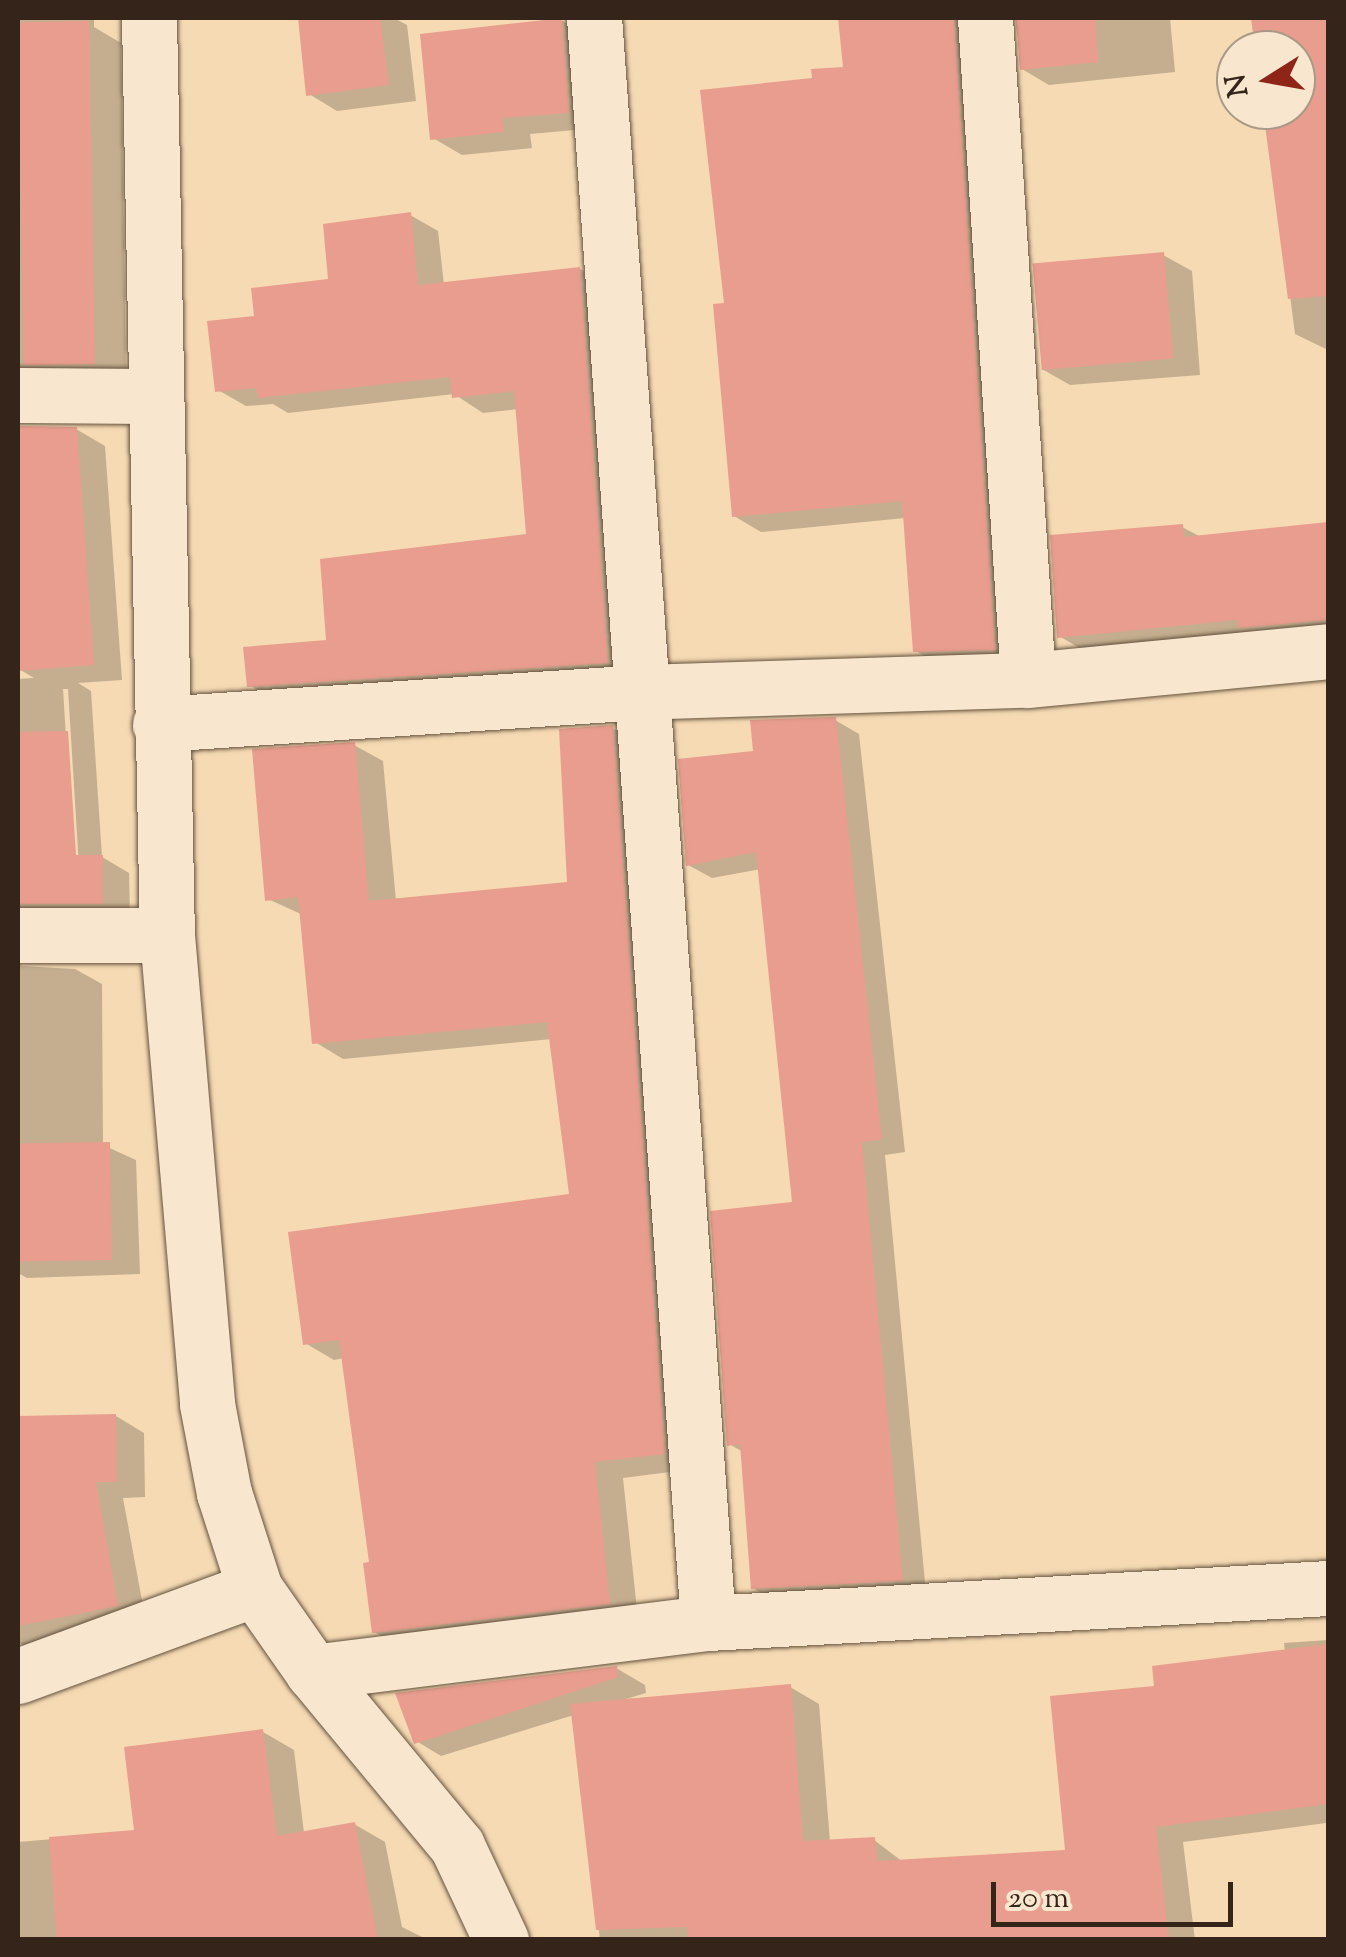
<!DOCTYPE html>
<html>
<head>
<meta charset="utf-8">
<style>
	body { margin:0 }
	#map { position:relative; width:1346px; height:1957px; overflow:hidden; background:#f5dab3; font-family:"Sorts Mill Goudy",serif }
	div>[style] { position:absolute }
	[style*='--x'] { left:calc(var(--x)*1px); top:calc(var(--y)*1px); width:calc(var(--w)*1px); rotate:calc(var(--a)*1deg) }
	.shadow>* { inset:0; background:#0003 }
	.building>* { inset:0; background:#e99d8e; transform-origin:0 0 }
	.roads { filter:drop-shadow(0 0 2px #645240) drop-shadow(0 0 2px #645240) }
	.street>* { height:55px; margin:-27.5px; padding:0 27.5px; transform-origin:27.5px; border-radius:27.5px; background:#f8e7ce }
	.secondary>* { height:55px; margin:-27.5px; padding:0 27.5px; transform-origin:27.5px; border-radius:27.5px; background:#f8e7ce }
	span { translate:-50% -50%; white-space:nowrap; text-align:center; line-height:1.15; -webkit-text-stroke:9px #f8e7ce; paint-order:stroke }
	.frame { position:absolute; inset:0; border:20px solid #342419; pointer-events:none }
	.north { position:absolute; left:1216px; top:30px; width:100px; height:100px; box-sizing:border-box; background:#f8e7ce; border:2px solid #aa9986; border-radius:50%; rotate:259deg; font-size:28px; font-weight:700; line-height:40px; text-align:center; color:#342419 }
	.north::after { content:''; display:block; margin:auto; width:35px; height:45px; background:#8f2418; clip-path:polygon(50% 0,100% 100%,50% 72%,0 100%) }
	.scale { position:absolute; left:991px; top:1882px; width:242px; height:45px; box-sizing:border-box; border:5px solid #342419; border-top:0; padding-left:12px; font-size:30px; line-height:35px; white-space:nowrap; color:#342419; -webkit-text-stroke:8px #f8e7ce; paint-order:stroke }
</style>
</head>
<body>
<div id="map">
	<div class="shadow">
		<div style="clip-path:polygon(18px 18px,94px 18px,94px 27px,121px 43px,126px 382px,18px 393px)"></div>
		<div style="clip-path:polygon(300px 18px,394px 18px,407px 25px,416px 101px,337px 111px,309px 94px)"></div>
		<div style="clip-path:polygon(841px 18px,988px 18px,1021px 664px,943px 667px,916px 651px,905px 518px,761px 532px,734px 516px,727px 305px,814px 80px,846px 69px)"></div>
		<div style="clip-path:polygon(1015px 18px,1170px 18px,1175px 72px,1049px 85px,1022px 69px)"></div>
		<div style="clip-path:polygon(1253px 18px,1328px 18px,1328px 350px,1295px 334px,1266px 110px,1296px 110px,1296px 50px,1257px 50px)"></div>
		<div style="clip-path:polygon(561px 20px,590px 37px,597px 128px,530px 134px,532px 148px,462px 155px,433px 138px)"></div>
		<div style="clip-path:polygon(410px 215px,438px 231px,444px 285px,580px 269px,608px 285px,636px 678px,277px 702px,249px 685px,529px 537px,518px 409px,483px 413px,454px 394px,288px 413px,273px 404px,246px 406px,218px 390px,257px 318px,331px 281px)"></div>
		<div style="clip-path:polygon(1163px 255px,1192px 271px,1200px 375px,1070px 385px,1042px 369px)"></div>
		<div style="clip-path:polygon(evenodd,18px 429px,76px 429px,105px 446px,122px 680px,78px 683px,91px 691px,102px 857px,129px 873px,130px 918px,18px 945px,18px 679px,34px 678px,19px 669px,18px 649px,18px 429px,63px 689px,68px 689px,79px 867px,74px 867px,63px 689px)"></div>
		<div style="clip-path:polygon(1328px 525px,1328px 640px,1088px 653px,1059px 636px,1182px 527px,1201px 537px)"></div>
		<div style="clip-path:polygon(835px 720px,859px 734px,905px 1152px,885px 1155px,926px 1593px,777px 1602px,753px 1588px,743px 1452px,729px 1444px,795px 1204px,761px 869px,712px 878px,688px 865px,755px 753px)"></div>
		<div style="clip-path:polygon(612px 728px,641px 744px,693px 1469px,623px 1478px,638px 1619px,403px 1648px,374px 1632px,372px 1564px,344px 1358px,334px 1360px,305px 1343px,572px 1196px,552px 1039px,343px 1059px,315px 1042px,303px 915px,268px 899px,354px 745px,383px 761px,396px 901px,569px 884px)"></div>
		<div style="clip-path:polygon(18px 960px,21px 966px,75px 969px,102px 984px,103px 1145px,136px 1160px,140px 1274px,27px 1278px,18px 1273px)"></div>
		<div style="clip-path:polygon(116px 1416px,144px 1433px,145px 1497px,123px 1498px,146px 1622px,25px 1646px,18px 1642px,18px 1419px)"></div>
		<div style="clip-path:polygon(1328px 1640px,1328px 1864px,1326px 1823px,1183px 1842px,1195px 1940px,600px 1940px,574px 1715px,441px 1756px,413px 1739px,616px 1668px,645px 1685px,646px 1693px,626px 1699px,790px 1687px,819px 1704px,830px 1842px,874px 1840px,903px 1862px,1067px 1853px,1157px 1688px,1285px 1652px,1284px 1643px)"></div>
		<div style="clip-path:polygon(263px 1732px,294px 1750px,304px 1833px,354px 1824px,385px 1842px,402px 1927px,428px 1940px,18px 1940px,18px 1842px,137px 1832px)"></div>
	</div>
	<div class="building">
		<div style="clip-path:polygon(298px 18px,380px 18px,389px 85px,306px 96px)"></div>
		<div style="clip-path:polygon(562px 18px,569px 113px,502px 118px,504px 132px,430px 140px,420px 34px)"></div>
		<div style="clip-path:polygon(838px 18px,954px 18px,995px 650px,913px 652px,902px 501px,732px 517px,713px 304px,724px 303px,700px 90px,812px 78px,811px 69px,843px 67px)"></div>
		<div style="clip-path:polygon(1016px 18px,1095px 18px,1098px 62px,1020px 70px)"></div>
		<div style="clip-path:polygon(1251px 18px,1328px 18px,1328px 296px,1288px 299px,1263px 110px,1296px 110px,1296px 50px,1255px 50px)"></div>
		<div style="left:89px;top:21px;width:343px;height:71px;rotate:89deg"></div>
		<div style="clip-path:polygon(411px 212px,418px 285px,580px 267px,608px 663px,247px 687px,243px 647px,326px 640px,320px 559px,526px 534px,514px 391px,452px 398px,450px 377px,258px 398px,256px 388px,215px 392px,207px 321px,254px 316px,251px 288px,328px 279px,323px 224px)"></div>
		<div style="left:1164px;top:252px;width:107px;height:132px;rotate:85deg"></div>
		<div style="clip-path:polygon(18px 426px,77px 427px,94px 665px,18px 671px)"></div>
		<div style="clip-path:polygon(1328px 522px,1328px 620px,1238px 628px,1237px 620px,1057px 638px,1050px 535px,1183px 524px,1184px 537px)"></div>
		<div style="clip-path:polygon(836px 717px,882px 1139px,862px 1142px,903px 1581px,751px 1589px,740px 1444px,727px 1446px,710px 1211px,792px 1202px,756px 852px,686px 866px,678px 759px,753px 751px,750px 720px)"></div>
		<div style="clip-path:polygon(613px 725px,665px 1454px,595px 1462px,610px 1604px,372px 1633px,363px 1563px,369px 1562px,339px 1340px,303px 1345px,288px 1232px,569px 1194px,547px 1022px,312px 1044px,298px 897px,265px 901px,252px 749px,355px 742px,369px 901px,567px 882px,559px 729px)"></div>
		<div style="clip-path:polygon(68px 731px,76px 855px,103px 855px,103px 904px,18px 904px,18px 732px)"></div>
		<div style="left:110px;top:1142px;width:118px;height:92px;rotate:89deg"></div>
		<div style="clip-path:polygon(116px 1414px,117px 1482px,96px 1482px,118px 1606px,18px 1626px,18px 1416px)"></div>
		<div style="clip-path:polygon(1328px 1644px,1328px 1804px,1156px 1827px,1169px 1940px,688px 1940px,687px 1927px,596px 1930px,570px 1704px,791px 1684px,803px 1841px,875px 1837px,877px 1861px,1065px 1850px,1050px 1696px,1154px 1686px,1152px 1666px)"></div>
		<div style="clip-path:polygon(617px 1666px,618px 1677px,414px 1744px,395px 1693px)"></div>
		<div style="clip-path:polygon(263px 1729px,277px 1836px,355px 1822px,378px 1940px,57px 1940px,49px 1837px,134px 1830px,124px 1747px)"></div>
	</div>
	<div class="roads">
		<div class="street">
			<div style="--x:985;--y:18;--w:663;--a:86.28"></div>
			<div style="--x:18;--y:395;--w:136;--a:0.4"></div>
			<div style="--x:160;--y:724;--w:479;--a:-3.8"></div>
			<div style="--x:638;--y:692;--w:390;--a:-1.8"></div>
			<div style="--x:1028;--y:680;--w:301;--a:-5.5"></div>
			<div style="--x:18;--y:935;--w:149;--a:0"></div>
			<div style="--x:708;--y:1623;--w:621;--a:-3.23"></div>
			<div style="--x:313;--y:1672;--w:398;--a:-7.1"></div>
			<div style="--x:708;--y:1623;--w:1609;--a:-94.06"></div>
			<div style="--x:18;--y:1676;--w:252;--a:-20.2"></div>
		</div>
		<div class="secondary">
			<div style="--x:149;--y:18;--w:917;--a:88.88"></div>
			<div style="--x:167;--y:935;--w:471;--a:85.1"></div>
			<div style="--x:207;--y:1404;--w:91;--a:79.2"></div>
			<div style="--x:224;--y:1493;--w:101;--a:72.1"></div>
			<div style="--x:255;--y:1589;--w:101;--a:55.1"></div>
			<div style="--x:313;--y:1672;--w:226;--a:50.4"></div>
			<div style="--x:457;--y:1846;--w:104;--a:64.9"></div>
		</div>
	</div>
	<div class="frame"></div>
	<div class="north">N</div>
	<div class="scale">20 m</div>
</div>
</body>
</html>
